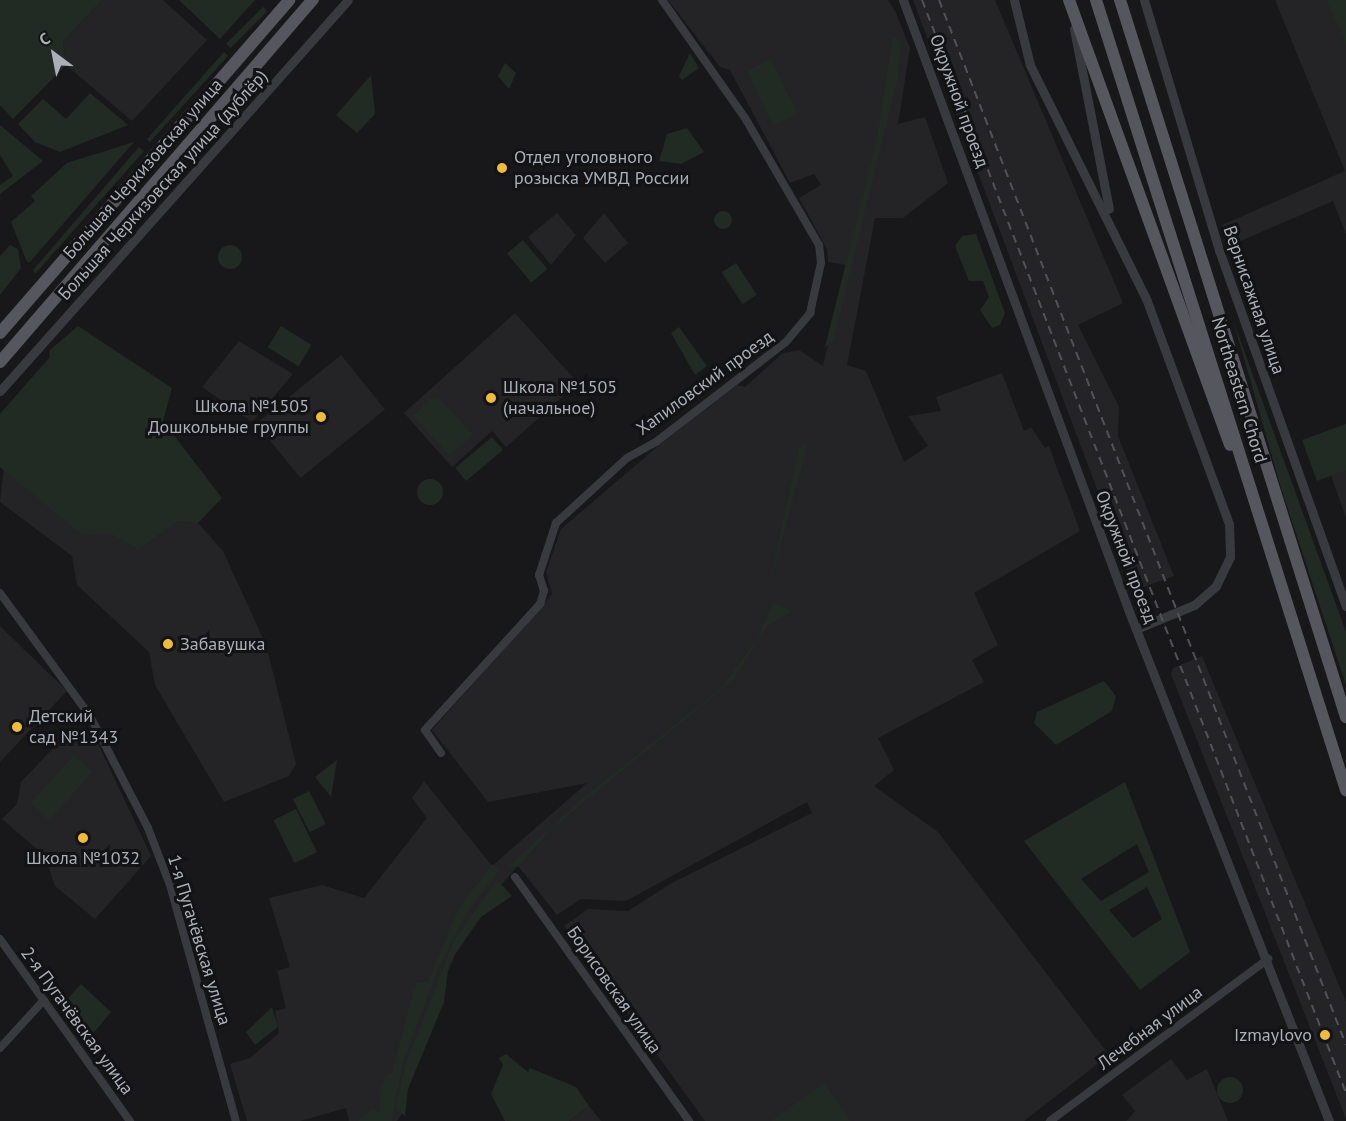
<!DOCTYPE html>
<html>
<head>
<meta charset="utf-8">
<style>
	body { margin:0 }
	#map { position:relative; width:1346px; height:1121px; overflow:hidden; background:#18181a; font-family:"PT Sans",sans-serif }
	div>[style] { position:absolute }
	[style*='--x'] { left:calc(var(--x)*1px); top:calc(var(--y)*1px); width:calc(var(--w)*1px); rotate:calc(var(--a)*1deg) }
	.built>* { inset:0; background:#242427; transform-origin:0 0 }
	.green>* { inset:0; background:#222a24; transform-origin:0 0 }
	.round { border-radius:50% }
	.minor>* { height:8px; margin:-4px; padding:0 4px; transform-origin:4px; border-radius:4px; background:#393a3f }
	.tertiary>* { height:9px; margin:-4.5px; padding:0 4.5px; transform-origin:4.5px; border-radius:4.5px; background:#393a3f }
	.primary>* { height:12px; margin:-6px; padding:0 6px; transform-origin:6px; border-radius:6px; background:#56575e }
	.rail>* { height:2px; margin-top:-1px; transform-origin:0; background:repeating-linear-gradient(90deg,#505258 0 8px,transparent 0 14px) }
	.dots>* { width:16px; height:16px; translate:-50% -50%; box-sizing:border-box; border:3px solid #131315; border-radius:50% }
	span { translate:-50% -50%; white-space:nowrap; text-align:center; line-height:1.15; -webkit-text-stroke:6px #131315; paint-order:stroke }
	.street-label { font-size:18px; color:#abafba }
	.poi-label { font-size:18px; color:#abafba }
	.left { translate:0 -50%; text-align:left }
	.right { translate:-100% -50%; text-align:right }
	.north { position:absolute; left:24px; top:24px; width:60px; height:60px; -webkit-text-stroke:4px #131315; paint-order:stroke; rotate:328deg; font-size:16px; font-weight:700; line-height:24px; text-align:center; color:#abafba }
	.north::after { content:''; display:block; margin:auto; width:21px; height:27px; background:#abafba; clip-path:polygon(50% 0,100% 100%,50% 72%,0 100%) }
</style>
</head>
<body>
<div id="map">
	<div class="built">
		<div style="clip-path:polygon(102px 0,163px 0,207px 40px,132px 121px,66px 65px,63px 42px)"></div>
		<div style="clip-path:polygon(668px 0,888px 0,896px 13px,910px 48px,898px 124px,925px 117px,948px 183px,903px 218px,875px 218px,847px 365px,866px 371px,904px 462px,928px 446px,908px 416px,941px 411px,936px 397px,1002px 373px,1024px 431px,1031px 427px,1045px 448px,1049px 446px,1080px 531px,974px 593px,998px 645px,972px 660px,984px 682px,878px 738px,894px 770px,874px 786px,938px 832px,1109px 1055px,1024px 1121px,705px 1121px,564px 926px,588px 909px,628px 911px,670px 884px,812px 813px,807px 802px,626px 901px,581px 899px,557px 915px,518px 866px,474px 915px,459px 946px,408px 1063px,404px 1111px,397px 1121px,349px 1121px,346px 1108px,300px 1121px,247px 1121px,230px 1064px,250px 1058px,279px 1033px,275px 1011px,286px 1008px,277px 971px,290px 967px,269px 898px,322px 885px,364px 898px,427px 818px,412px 798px,424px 781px,492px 866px,587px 783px,488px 802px,432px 730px,552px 594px,546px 572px,561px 529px,663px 442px,737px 385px,745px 387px,783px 353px,799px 350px,823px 366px,846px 265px,828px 262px,827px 249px,799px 198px,821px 185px,814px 174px,790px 183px,730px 70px,720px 67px)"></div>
		<div style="clip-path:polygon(913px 0,995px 0,1123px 303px,1078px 325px,1119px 407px,1118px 436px,1174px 576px,1135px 590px)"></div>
		<div style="clip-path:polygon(1275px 0,1346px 0,1346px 234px,1333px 201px,1229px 246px,1222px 225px,1345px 171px)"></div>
		<div style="clip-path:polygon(557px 213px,576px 235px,551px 265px,528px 237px)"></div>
		<div style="clip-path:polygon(604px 213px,628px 243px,605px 263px,583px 238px)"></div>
		<div style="clip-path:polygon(515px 313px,578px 383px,506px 447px,492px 431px,452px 467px,404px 413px)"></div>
		<div style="clip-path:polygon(239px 341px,293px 374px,252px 422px,202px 387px)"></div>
		<div style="left:341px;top:355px;width:70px;height:109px;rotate:51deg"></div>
		<div style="clip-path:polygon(1346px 424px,1346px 518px,1317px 435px)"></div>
		<div style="clip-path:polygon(4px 466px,82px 535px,166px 527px,183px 519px,198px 523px,223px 551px,266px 645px,296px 764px,289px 776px,224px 802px,155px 685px,149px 652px,77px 585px,72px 556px,0 502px)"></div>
		<div style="clip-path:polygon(0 626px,67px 691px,0 762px)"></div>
		<div style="clip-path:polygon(1202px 656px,1346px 1002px,1346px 1119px,1171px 674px,1173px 668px)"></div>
		<div style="clip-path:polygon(91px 729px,151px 856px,95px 919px,55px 886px,45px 856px,2px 819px,17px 804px,21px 782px,59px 742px)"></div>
		<div style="clip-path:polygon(1171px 1059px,1187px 1080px,1207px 1069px,1228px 1121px,1126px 1121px,1135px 1111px,1122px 1095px)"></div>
		<div style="clip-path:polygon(589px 1106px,601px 1121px,569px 1121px)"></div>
	</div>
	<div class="green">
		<div style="clip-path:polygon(0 0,102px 0,63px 42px,66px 65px,13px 119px,0 105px)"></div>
		<div style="clip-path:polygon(179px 0,255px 0,220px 39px)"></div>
		<div style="clip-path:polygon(1326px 0,1346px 0,1346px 46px,1339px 27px)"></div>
		<div style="left:263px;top:7px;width:6px;height:52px;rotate:45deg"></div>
		<div style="clip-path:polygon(893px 36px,901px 42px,898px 77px,833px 341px,825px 347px,877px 139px)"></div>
		<div style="clip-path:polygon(224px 52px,228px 56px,150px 142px,147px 139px)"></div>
		<div style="clip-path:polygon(690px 53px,699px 68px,682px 80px,679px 76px)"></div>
		<div style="left:771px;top:59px;width:61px;height:27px;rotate:64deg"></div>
		<div style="clip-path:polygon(505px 63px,516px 73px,509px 89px,498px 76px)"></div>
		<div style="clip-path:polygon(371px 75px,375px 114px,357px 133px,336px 115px)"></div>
		<div style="clip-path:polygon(90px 93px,128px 125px,60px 152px,35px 142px,18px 124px,43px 99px,66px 119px)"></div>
		<div style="clip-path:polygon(0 125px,43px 161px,0 194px,0 185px,13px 176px,0 155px)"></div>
		<div style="clip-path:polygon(687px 128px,704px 152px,681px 164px,659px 161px,667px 134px)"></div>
		<div style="clip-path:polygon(134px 142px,30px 262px,27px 262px,11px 222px,35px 201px,31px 196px,67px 163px)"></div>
		<div style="clip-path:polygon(139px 147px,144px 151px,35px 274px,33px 270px)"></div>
		<div class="round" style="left:714px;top:211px;width:18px;height:18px"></div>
		<div style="clip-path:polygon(976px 234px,1005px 313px,1000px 325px,992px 328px,980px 310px,989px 297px,983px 281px,969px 281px,955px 246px,962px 236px)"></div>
		<div style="left:523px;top:240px;width:38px;height:21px;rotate:50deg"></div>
		<div style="clip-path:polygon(10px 245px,18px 249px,21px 268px,0 295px,0 256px)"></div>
		<div class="round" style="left:218px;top:245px;width:24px;height:24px"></div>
		<div style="left:736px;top:263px;width:38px;height:17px;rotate:57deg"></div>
		<div style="clip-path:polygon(1233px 320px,1346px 632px,1346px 685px,1281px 488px)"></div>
		<div style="clip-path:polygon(78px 326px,172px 388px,163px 421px,222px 498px,198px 523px,178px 521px,139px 549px,109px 533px,82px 535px,0 467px,0 414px,49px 358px,50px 350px)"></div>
		<div style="left:281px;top:326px;width:36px;height:25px;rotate:32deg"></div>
		<div style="clip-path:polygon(679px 327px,707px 366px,695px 375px,671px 333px)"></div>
		<div style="left:436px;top:395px;width:54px;height:31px;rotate:47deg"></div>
		<div style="clip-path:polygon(1346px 424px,1346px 470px,1317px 481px,1302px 440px)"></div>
		<div style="left:492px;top:437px;width:17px;height:48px;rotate:50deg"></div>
		<div style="clip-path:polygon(805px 443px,807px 446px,766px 599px,799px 449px)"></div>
		<div class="round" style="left:417px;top:479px;width:26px;height:26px"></div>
		<div style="clip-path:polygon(773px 602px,792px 611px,766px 627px,733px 680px,550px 830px,519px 866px,507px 868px,582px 799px,721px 688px,757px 640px)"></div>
		<div style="clip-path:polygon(1104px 681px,1116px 696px,1112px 711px,1056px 745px,1034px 723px,1037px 712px)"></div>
		<div style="left:74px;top:755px;width:25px;height:65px;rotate:42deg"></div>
		<div style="clip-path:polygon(337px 760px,331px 797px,315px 777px)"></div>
		<div style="clip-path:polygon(evenodd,1125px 782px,1190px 952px,1140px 990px,1024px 841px,1125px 782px,1137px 844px,1149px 872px,1101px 901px,1081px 879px,1137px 844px,1125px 782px,1147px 887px,1162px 919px,1133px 938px,1109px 910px,1147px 887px)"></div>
		<div style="left:309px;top:791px;width:37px;height:18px;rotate:63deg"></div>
		<div style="left:296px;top:809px;width:48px;height:25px;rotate:64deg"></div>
		<div style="clip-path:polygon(492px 864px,499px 871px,467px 912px,438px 969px,403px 1062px,392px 1121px,358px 1121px,373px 1109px,379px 1113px,381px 1089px,386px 1075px,392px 1073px,416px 982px,428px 982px,459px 908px)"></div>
		<div style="clip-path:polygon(497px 880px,512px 896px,481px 917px,449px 963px,444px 1002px,408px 1089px,405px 1116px,395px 1108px,406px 1063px,454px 940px)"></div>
		<div style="clip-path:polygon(81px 984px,111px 1012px,90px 1037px,64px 1003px)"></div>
		<div style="clip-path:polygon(272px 1007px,278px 1027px,255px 1045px,246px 1032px)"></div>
		<div style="clip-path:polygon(506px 1054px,528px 1072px,530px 1068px,576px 1087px,589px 1106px,569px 1121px,505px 1121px,491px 1094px,503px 1065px,499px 1058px)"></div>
		<div class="round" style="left:1217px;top:1077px;width:26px;height:26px"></div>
		<div style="clip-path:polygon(824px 1083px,851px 1121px,771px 1121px)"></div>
	</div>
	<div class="minor">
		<div style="--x:0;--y:593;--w:152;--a:53.8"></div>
		<div style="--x:90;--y:716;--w:126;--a:62.6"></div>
		<div style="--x:148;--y:828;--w:61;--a:68.9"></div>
		<div style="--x:170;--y:885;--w:245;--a:74.4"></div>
		<div style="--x:441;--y:753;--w:28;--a:-125"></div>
		<div style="--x:425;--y:730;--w:171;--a:-47.6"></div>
		<div style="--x:540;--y:604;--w:14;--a:-73"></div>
		<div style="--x:544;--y:591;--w:17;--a:-107"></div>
		<div style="--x:539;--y:575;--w:55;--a:-71.9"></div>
		<div style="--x:556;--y:523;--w:96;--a:-42.5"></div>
		<div style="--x:627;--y:458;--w:33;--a:-29"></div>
		<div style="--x:656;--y:442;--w:164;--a:-37.6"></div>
		<div style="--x:786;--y:342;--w:38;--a:-50"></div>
		<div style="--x:810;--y:313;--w:51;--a:-77.6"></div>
		<div style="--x:821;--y:263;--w:18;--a:-96"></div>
		<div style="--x:819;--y:245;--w:147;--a:-120.2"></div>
		<div style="--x:745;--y:118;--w:144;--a:-125.1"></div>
		<div style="--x:515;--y:877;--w:300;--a:54.5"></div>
		<div style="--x:0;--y:939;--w:224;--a:54.5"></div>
		<div style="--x:0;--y:1048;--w:65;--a:-47.5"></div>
		<div style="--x:1050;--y:1121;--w:272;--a:-36.6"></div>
	</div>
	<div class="tertiary">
		<div style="--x:903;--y:0;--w:649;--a:69.72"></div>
		<div style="--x:1128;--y:609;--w:550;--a:68.57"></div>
		<div style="--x:1014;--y:0;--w:67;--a:76.2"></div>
		<div style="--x:1030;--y:65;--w:263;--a:63.6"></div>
		<div style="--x:1147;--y:301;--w:238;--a:69.8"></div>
		<div style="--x:1229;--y:524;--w:33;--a:88"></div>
		<div style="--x:1230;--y:557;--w:32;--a:116"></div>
		<div style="--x:1216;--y:586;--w:29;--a:139"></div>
		<div style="--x:1194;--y:605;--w:63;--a:157.5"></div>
		<div style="--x:1144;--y:0;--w:261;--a:73.3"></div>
		<div style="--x:1219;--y:250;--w:378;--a:70.4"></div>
		<div style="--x:1074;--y:29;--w:183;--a:79"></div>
		<div style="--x:0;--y:391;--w:523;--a:-48.33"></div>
	</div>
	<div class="primary">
		<div style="--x:1069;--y:0;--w:473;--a:70.1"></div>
		<div style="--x:1096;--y:0;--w:829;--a:72.44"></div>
		<div style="--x:1120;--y:0;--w:752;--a:72.51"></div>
		<div style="--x:0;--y:333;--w:441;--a:-49"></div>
		<div style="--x:0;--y:362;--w:479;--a:-49.2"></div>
	</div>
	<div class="rail">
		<div style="--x:922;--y:0;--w:1172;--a:68.8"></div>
		<div style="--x:939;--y:0;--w:1121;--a:68.72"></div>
	</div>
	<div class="dots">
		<div style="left:502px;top:168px;background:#edbb3e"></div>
		<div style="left:491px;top:398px;background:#edbb3e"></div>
		<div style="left:321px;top:417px;background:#edbb3e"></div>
		<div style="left:168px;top:644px;background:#edbb3e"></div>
		<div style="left:17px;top:727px;background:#edbb3e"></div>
		<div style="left:83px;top:838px;background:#edbb3e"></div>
		<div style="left:1325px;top:1035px;background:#edbb3e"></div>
	</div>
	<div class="street-label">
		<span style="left:959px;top:101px;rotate:70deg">Окружной проезд</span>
		<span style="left:143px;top:169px;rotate:-49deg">Большая Черкизовская улица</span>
		<span style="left:163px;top:185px;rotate:-48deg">Большая Черкизовская улица (дублёр)</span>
		<span style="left:1254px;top:300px;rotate:71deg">Вернисажная улица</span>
		<span style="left:705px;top:383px;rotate:-36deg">Хапиловский проезд</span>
		<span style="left:1239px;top:390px;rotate:73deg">Northeastern Chord</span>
		<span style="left:1126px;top:557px;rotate:69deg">Окружной проезд</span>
		<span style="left:199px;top:940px;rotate:73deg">1-я Пугачёвская улица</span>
		<span style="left:614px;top:990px;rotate:55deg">Борисовская улица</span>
		<span style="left:77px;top:1021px;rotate:54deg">2-я Пугачёвская улица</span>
		<span style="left:1150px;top:1028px;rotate:-37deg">Лечебная улица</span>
	</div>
	<div class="poi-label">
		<span class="left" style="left:514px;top:168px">Отдел уголовного<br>розыска УМВД России</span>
		<span class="left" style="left:503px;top:398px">Школа №1505<br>(начальное)</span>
		<span class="right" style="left:309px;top:417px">Школа №1505<br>Дошкольные группы</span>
		<span class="left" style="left:180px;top:644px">Забавушка</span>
		<span class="left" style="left:29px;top:727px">Детский<br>сад №1343</span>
		<span style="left:83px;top:858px">Школа №1032</span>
		<span class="right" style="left:1312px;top:1035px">Izmaylovo</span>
	</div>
	<div class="north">С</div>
</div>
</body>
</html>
